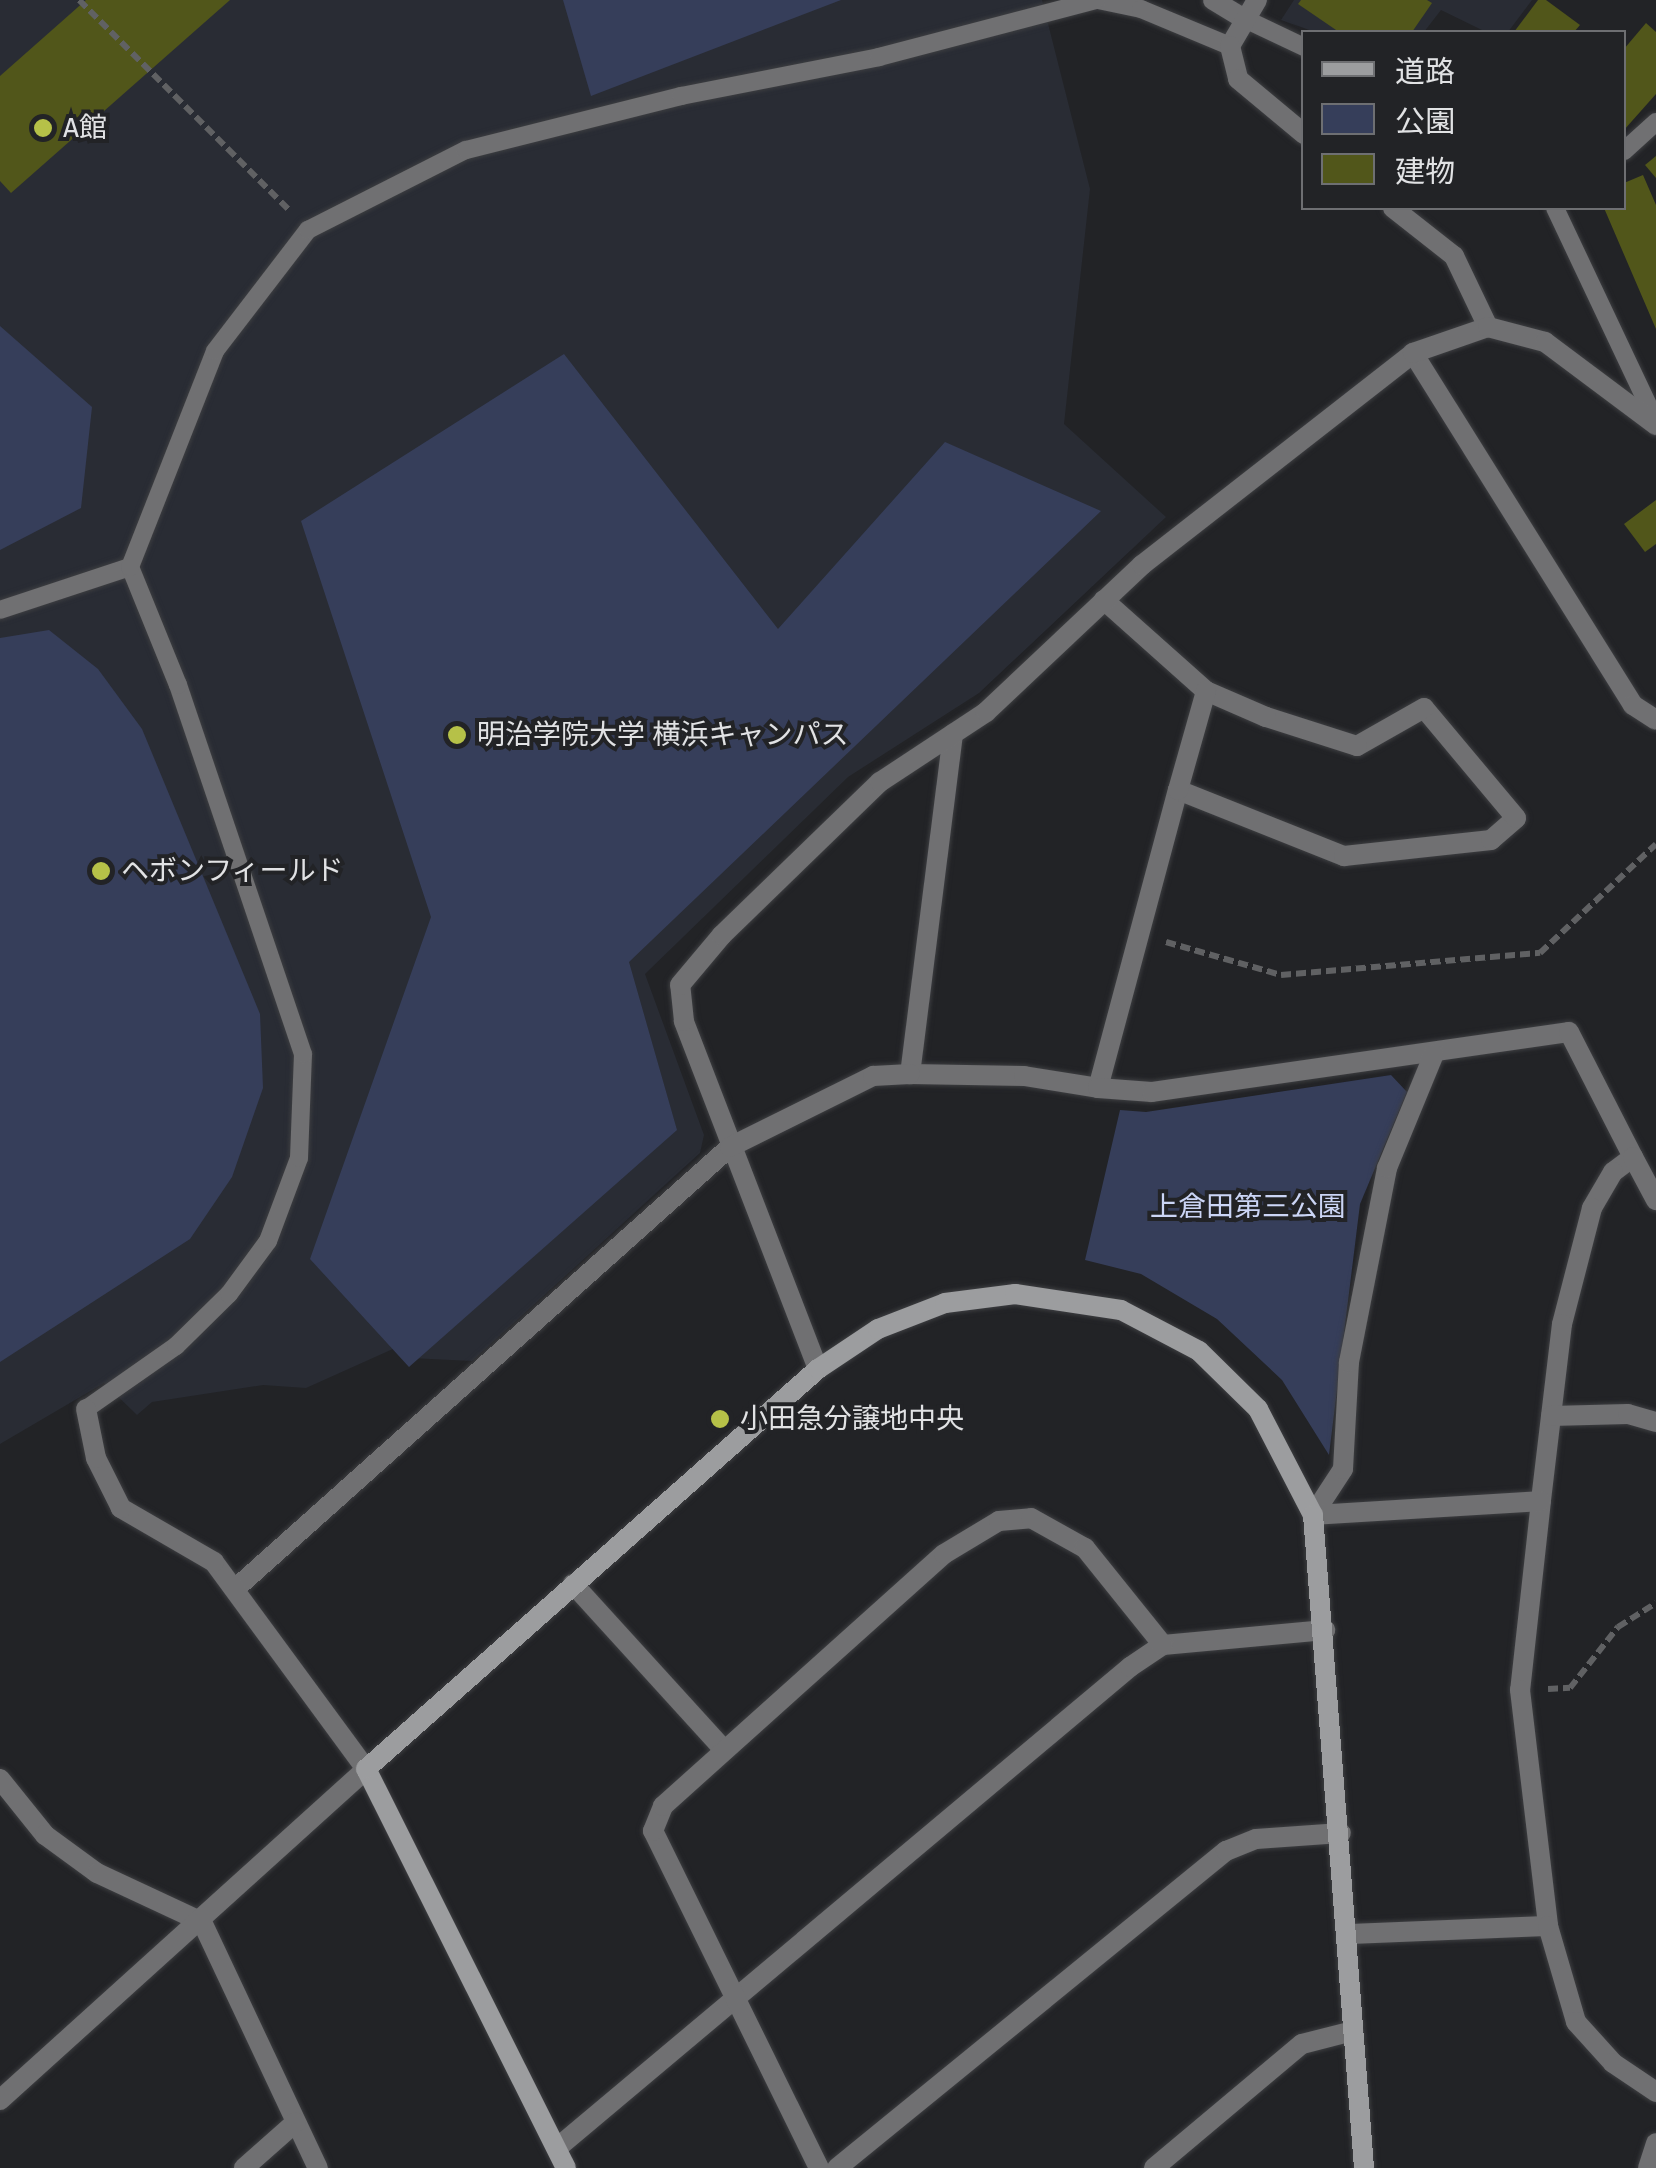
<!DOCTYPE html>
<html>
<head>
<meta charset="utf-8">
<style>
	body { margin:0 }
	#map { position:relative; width:1656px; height:2168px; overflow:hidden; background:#222326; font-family:"Fira Sans","Noto Sans JP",sans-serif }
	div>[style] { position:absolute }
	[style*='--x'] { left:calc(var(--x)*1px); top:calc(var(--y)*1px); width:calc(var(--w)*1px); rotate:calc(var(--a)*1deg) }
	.built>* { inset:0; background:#292c34 }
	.green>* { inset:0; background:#363e5a }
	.building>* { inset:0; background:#51561a }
	.path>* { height:6px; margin-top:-3px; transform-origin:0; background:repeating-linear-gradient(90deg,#606163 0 10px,transparent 0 15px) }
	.roads { filter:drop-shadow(0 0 2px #3d3e41) drop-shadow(0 0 2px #3d3e41) }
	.lane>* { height:18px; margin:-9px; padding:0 9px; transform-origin:9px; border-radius:9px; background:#707072 }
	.street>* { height:20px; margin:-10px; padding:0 10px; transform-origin:10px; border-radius:10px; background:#707072 }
	.secondary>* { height:20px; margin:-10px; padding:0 10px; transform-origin:10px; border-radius:10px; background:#9c9d9f }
	.dots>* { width:28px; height:28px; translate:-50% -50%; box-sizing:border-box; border:5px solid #222326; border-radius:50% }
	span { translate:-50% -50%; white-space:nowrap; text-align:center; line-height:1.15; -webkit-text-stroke:8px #222326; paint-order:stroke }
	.poi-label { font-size:28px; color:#e1e2e4 }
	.left { translate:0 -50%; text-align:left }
	.park-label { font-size:28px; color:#cbd5f5 }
	.legend { position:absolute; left:1301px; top:30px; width:325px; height:180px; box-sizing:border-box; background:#222326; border:2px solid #6e6f72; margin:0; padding:12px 18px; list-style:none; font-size:30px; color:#e1e2e4 }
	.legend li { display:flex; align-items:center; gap:20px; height:50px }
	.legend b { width:50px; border:2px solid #6e6f72 }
</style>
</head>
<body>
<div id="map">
	<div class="built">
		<div style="clip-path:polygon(0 0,1042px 0,1090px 189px,1064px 424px,1166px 517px,979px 693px,848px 777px,645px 974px,704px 1135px,700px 1153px,472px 1361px,410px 1358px,404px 1344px,306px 1388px,263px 1385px,152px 1402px,137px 1415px,104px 1383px,0 1444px)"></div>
		<div style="clip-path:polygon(1294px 0,1532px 0,1508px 32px,1486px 32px,1441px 10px,1424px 32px,1315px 32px,1281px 20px)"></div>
	</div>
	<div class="green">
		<div style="clip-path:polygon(563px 0,841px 0,591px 96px)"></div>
		<div style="clip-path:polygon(0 326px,92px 407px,81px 508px,0 550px)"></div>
		<div style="clip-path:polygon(564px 354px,778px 629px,945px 442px,1101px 511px,629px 962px,677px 1130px,409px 1367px,310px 1259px,431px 917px,301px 521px)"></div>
		<div style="clip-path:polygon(49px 630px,98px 669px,142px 729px,260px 1014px,263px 1088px,232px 1177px,190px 1239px,0 1362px,0 638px)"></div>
		<div style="clip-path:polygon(1391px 1075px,1407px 1092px,1360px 1204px,1329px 1455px,1282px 1380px,1217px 1319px,1141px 1274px,1085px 1260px,1120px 1110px,1146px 1112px)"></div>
	</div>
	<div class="building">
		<div style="clip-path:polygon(86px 0,230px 0,11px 193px,0 181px,0 76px)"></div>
		<div style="clip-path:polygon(1301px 0,1427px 0,1432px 3px,1412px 32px,1339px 32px,1298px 4px)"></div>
		<div style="clip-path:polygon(1538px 0,1546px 0,1580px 25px,1574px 32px,1514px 32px)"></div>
		<div style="clip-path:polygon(1646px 23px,1656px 32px,1656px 94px,1624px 130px,1624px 49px)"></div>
		<div style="clip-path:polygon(1656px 156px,1656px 178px,1645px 165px)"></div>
		<div style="clip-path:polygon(1643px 175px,1656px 205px,1656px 329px,1604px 208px,1624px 208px,1624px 183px)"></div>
		<div style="clip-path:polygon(1656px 500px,1656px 544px,1645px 552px,1624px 524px)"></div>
	</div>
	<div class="path">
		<div style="--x:79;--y:0;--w:298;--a:45"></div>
		<div style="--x:1166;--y:942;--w:120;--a:16"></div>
		<div style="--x:1281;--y:975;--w:260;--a:-4.9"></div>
		<div style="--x:1540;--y:953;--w:159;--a:-43.2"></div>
		<div style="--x:1548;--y:1689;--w:22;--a:-3"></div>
		<div style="--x:1570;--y:1688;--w:78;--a:-51.8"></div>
		<div style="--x:1618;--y:1627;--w:45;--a:-32.3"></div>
	</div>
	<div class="roads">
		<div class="lane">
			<div style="--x:1098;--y:0;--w:44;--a:11.8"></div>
			<div style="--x:1141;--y:9;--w:96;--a:22.6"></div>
			<div style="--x:1245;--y:19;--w:65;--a:25.4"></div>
			<div style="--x:1624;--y:151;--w:43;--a:-42.2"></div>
			<div style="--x:1555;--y:208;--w:237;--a:64.7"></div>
			<div style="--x:0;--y:610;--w:137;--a:-18.3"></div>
			<div style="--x:86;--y:1409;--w:110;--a:-35"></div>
			<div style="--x:176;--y:1346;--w:74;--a:-44.5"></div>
			<div style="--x:229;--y:1294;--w:66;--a:-53.7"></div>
			<div style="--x:268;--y:1241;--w:89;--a:-69.5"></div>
			<div style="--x:299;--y:1158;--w:104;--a:-87.8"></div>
			<div style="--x:303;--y:1054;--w:390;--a:-108.7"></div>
			<div style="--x:178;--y:685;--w:127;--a:-112.1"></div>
			<div style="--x:130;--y:567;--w:232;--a:-68.5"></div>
			<div style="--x:215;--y:351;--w:153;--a:-52.5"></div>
			<div style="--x:308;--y:230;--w:177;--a:-26.9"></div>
			<div style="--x:466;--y:150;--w:222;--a:-14.1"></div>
			<div style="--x:681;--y:96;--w:202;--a:-11.1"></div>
			<div style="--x:879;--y:57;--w:224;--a:-14.7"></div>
		</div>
		<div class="street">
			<div style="--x:1213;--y:0;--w:37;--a:31"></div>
			<div style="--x:1257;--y:0;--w:53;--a:120.4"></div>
			<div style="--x:1230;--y:46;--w:34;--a:76"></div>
			<div style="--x:1238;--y:79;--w:86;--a:39.8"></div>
			<div style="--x:1393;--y:208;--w:78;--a:38.2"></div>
			<div style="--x:1454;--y:256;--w:79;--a:64.4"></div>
			<div style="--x:1413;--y:353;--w:415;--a:58"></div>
			<div style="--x:1633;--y:705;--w:27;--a:33"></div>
			<div style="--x:953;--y:734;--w:343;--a:97.2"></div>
			<div style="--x:910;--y:1074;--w:114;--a:1"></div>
			<div style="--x:1024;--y:1076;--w:75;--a:9.2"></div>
			<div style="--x:1098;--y:1088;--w:309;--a:-75"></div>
			<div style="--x:1178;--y:790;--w:179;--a:21.7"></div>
			<div style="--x:1344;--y:856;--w:148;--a:-6.2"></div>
			<div style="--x:1491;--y:840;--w:33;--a:-41"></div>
			<div style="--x:1516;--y:818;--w:143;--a:-129.9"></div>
			<div style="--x:1424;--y:708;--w:77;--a:150.4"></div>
			<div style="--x:1357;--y:746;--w:96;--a:-162.3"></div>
			<div style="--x:1266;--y:717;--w:65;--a:-156.6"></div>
			<div style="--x:1206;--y:691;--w:137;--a:-138.3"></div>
			<div style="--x:1178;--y:790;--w:103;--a:-74.2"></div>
			<div style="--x:1098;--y:1088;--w:54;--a:4.2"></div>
			<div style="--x:1152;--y:1092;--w:421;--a:-8.2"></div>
			<div style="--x:1569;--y:1032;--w:140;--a:62.9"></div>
			<div style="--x:1633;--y:1157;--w:25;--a:143"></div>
			<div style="--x:1613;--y:1172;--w:42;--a:120.3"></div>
			<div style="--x:1592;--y:1208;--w:120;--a:104.5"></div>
			<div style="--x:1562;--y:1324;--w:178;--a:96.8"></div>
			<div style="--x:1541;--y:1501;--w:190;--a:96.3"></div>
			<div style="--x:1520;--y:1690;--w:238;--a:83.2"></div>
			<div style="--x:1548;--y:1926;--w:200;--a:177.7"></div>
			<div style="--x:1633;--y:1157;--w:49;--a:61.9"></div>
			<div style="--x:818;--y:1369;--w:373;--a:-111.1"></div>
			<div style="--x:684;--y:1021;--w:36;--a:-96"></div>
			<div style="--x:680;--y:985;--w:65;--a:-50"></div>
			<div style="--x:722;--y:935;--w:220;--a:-44.1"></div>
			<div style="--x:880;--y:782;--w:127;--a:-33.4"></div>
			<div style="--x:986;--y:712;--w:214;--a:-43.3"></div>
			<div style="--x:1142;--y:565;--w:344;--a:-38"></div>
			<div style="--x:1413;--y:353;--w:79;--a:-19.1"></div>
			<div style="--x:1488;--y:327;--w:59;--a:14.7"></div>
			<div style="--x:1545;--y:342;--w:139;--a:36.8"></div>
			<div style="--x:1551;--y:1416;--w:77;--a:-1.5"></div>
			<div style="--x:1628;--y:1414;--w:29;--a:16"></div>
			<div style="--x:1313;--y:1515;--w:55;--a:-56.9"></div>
			<div style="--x:1343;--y:1469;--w:107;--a:-86.8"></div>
			<div style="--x:1349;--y:1362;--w:198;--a:-78.9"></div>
			<div style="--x:1387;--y:1168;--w:123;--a:-67.6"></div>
			<div style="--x:1313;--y:1515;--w:228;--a:-3.5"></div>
			<div style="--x:573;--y:1584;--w:222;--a:47.7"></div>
			<div style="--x:235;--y:1589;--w:664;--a:-41.76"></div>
			<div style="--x:730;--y:1147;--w:160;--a:-26.4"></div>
			<div style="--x:873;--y:1076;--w:37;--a:-3"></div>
			<div style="--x:0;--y:1779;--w:72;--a:51.2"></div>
			<div style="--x:45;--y:1835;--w:64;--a:36.2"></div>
			<div style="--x:97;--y:1873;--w:116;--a:25"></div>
			<div style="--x:202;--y:1922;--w:272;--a:64.8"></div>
			<div style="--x:1548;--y:1926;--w:100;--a:73.7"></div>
			<div style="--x:1576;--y:2022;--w:55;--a:47.9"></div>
			<div style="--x:1613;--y:2063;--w:52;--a:34"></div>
			<div style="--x:0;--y:2100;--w:493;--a:-42.1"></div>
			<div style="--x:366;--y:1769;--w:257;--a:-126.3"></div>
			<div style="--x:214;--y:1562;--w:108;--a:-149.9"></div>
			<div style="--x:121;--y:1508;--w:56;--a:-116.6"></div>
			<div style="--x:96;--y:1458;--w:50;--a:-101.5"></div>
			<div style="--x:557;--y:2148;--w:748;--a:-40.01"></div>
			<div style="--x:1130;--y:1667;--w:40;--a:-34"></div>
			<div style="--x:1163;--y:1645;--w:163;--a:-5.3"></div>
			<div style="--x:244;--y:2168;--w:69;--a:-41.5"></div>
			<div style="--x:819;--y:2168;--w:376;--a:-116.2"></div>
			<div style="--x:653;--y:1831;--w:27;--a:-68"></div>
			<div style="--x:663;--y:1806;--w:377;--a:-41.9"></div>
			<div style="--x:944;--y:1554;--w:64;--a:-31"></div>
			<div style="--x:999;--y:1521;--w:32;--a:-5"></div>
			<div style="--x:1031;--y:1518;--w:62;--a:29.1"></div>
			<div style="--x:1085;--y:1548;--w:124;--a:51.2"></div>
			<div style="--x:837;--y:2168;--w:502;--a:-39.18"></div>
			<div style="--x:1226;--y:1851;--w:32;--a:-22"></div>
			<div style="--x:1256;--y:1839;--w:85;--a:-4"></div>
			<div style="--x:1154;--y:2168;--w:193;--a:-40"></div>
			<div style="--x:1302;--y:2044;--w:53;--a:-14.3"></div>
			<div style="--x:1648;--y:2168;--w:26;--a:-72"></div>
		</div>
		<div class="secondary">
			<div style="--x:566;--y:2168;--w:446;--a:-116.6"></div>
			<div style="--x:366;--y:1769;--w:604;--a:-41.51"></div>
			<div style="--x:818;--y:1369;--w:72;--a:-33.7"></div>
			<div style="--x:878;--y:1329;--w:72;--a:-21.2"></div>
			<div style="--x:945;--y:1303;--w:71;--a:-7.3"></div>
			<div style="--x:1015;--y:1294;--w:107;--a:8.6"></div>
			<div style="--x:1121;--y:1310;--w:88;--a:27.7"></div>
			<div style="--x:1199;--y:1351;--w:83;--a:44.5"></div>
			<div style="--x:1258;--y:1409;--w:119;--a:62.6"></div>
			<div style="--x:1313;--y:1515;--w:655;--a:85.53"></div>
		</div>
	</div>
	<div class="dots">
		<div style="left:43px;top:128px;background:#b6c148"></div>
		<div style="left:457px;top:735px;background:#b6c148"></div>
		<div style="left:101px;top:871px;background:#b6c148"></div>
		<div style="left:720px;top:1419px;background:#b6c148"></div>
	</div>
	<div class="poi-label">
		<span class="left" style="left:63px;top:128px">A館</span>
		<span class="left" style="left:477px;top:735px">明治学院大学 横浜キャンパス</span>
		<span class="left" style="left:121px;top:871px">ヘボンフィールド</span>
		<span class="left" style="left:740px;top:1419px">小田急分譲地中央</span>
	</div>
	<div class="park-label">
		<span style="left:1248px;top:1207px">上倉田第三公園</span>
	</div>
	<ul class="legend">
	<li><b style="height:12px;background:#9c9d9f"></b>道路</li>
	<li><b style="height:28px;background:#363e5a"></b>公園</li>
	<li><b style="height:28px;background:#51561a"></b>建物</li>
	</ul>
</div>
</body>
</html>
